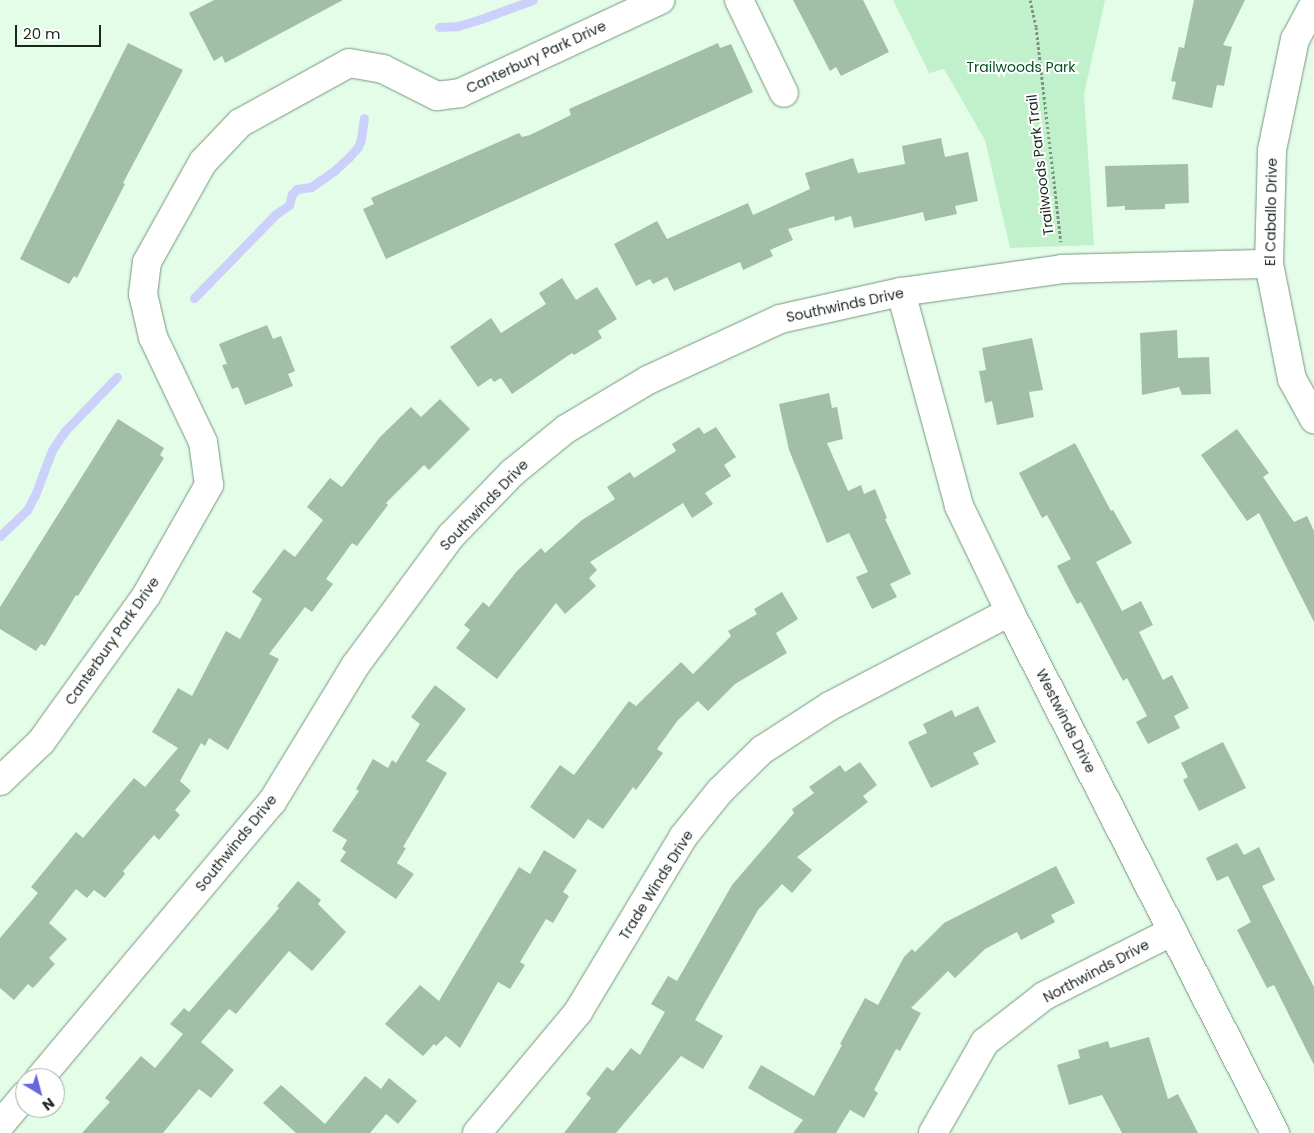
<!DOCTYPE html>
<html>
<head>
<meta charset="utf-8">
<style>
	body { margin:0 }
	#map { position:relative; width:1314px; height:1133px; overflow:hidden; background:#e3fde8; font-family:Poppins,sans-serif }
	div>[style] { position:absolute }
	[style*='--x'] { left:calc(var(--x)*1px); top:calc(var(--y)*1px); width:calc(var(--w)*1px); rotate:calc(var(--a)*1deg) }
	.green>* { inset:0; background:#c1f1cb }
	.stream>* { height:9px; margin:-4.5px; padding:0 4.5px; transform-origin:4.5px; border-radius:4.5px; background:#cbd1fa }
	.building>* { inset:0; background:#a0bfa6 }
	.path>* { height:3px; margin-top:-1.5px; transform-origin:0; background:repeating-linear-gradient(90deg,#7d9081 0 2.5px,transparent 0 5px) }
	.roads { filter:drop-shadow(0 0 1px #77957d) drop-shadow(0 0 1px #77957d) }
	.street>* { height:28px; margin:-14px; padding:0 14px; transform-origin:14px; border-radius:14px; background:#fff }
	span { translate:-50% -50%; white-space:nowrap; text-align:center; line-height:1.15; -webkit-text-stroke:4px #fff; paint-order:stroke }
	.street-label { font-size:14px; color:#1b271e }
	.park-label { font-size:14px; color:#045124 }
	.north { position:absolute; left:15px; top:1068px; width:50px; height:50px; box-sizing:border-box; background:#fff; border:1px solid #a4a9a5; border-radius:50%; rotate:143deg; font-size:14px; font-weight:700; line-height:20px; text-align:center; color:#1b271e }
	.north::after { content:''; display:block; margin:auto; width:18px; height:22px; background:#6667e0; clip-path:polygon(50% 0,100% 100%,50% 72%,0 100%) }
	.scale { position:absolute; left:15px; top:25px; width:86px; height:22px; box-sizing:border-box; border:2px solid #1b271e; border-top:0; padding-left:6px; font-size:15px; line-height:18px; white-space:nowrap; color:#1b271e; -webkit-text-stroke:4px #fff; paint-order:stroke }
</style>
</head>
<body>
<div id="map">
	<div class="green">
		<div style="clip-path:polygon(893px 0,1105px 0,1084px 94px,1094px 245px,1010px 248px,985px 140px,944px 69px,929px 73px)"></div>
	</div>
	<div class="stream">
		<div style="--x:439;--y:27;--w:19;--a:-3"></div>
		<div style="--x:458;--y:26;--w:24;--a:-17"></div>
		<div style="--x:481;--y:19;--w:55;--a:-20.1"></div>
		<div style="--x:194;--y:298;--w:117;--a:-45.7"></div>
		<div style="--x:276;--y:214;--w:16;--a:-35"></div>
		<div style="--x:289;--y:205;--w:11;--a:-75"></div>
		<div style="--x:292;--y:194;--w:7;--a:-45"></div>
		<div style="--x:297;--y:189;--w:14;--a:-8"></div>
		<div style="--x:311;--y:187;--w:28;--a:-35"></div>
		<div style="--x:334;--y:171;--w:21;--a:-43"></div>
		<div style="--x:349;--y:157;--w:13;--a:-48"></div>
		<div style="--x:358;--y:147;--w:9;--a:-69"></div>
		<div style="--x:361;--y:139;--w:21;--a:-82"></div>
		<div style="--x:0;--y:536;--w:37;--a:-44"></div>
		<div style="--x:27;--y:510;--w:17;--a:-62"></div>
		<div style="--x:35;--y:495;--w:48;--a:-69.3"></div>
		<div style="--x:52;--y:450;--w:23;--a:-56"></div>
		<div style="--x:65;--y:431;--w:75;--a:-46.1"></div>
	</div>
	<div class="building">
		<div style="clip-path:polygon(214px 0,343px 0,225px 63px,222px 56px,214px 61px,189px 13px)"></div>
		<div style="clip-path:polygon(793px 0,863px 0,889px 52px,841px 76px,836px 67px,830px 71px)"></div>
		<div style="clip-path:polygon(1194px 0,1245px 0,1223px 45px,1232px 47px,1224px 86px,1217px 85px,1212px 108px,1172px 99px,1176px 82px,1171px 81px,1179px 47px,1184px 48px)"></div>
		<div style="clip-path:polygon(128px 43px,183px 70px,123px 183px,125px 184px,77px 278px,74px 276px,69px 284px,20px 259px)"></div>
		<div style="clip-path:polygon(718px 43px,720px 48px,731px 44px,753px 92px,386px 259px,363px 209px,374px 204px,371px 198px,519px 133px,522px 137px,530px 135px,571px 115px,569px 109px)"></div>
		<div style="clip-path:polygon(941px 138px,945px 157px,968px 152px,978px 201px,955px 206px,957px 214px,925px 221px,923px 212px,854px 228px,851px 216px,835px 221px,834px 216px,788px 229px,793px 240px,770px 250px,773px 256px,743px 270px,740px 262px,674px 291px,667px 277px,653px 284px,650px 279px,636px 286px,614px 244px,657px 221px,667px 239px,748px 203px,753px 215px,810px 189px,805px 173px,853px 158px,858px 173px,905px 164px,902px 146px)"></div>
		<div style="clip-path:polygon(1188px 164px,1189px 203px,1165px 204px,1165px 209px,1125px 210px,1125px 206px,1107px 207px,1105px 166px)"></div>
		<div style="clip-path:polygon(562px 278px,576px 300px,597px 287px,617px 319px,598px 331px,602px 338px,574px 355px,572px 353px,512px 394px,501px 378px,494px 382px,491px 378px,478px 387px,450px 347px,491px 318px,501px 333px,546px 304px,539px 293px)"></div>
		<div style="clip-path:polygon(267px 325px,273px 339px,281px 336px,295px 371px,288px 374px,293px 386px,245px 405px,238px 387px,232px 389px,222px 365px,227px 364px,219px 344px)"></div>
		<div style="clip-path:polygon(1177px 330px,1178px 358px,1209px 357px,1211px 394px,1182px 395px,1179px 387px,1142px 395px,1140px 333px)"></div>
		<div style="clip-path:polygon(1032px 338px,1043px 390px,1029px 392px,1034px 417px,997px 425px,992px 401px,985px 403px,979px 371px,986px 370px,982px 348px)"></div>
		<div style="clip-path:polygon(829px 393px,832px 408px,837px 407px,843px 439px,827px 443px,848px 491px,861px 485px,864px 494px,875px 489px,887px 518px,885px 519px,911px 574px,890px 584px,897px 597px,872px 609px,856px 577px,868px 572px,849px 533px,827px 543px,789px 450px,779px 404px)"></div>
		<div style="clip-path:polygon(440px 399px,470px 429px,429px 470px,424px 465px,386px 503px,388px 505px,357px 546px,352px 543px,326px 579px,333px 584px,312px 612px,305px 607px,269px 654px,279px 659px,228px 750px,209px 738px,205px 746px,201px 743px,180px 781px,191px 791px,175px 810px,180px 815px,159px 840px,154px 835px,123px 871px,125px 874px,105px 898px,94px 890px,87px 898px,76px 889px,49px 923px,67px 939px,49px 958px,55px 964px,33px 988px,28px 984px,14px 1000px,0 988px,0 938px,38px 893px,31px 887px,76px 832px,83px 838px,134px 778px,145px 787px,178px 748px,152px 732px,178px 688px,192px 696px,226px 631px,240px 639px,262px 599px,252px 592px,284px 549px,295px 557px,323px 520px,307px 507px,330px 478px,342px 487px,380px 437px,411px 407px,421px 417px)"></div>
		<div style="clip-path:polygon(118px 419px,164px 448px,160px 455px,164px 458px,78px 596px,76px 595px,45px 646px,41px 644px,36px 651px,0 629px,0 607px)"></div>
		<div style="clip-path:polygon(699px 427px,704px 434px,716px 427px,736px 457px,724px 465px,731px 476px,705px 493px,713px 504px,692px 518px,683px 503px,590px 562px,597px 570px,589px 578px,596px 586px,565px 614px,556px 603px,497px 679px,456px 648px,470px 630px,464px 625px,483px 602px,489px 607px,517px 571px,541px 548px,545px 553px,582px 520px,615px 499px,607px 487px,630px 472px,634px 478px,676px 451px,672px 444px)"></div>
		<div style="clip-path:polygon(1237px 429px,1269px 473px,1263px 477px,1294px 522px,1307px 516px,1314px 531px,1314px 622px,1259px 513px,1247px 521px,1201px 455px)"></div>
		<div style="clip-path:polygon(1075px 443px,1111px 511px,1113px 510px,1132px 543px,1096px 562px,1122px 611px,1141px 601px,1153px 625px,1139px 632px,1163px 680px,1172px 675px,1189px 708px,1174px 716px,1180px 728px,1148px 744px,1136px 722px,1147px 716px,1127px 678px,1123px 681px,1081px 602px,1077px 604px,1057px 566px,1071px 559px,1047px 515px,1042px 518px,1019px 473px)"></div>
		<div style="clip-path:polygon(782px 592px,798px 619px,776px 633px,787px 653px,735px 684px,708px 711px,698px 701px,678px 720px,657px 749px,663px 753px,636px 790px,633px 787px,603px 829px,588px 819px,574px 839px,530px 807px,560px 765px,574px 775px,629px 701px,636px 706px,681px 662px,693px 674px,731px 636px,728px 631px,757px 614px,754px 609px)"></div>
		<div style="clip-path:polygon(435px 685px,466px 709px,426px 761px,447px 773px,403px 847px,406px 848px,397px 863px,414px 874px,396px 899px,340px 861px,346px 852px,342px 849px,347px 840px,332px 831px,359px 791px,356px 789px,373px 759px,388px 768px,392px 760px,396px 763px,420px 724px,411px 717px)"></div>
		<div style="clip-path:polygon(978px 706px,996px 742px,973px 753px,979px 764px,931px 788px,908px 742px,927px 733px,923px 724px,952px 710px,955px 717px)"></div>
		<div style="clip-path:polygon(1223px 742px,1246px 788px,1199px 811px,1183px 780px,1188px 777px,1181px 763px)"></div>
		<div style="clip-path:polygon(860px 762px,877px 785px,863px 796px,868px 802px,797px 857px,812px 870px,792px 893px,782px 884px,758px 910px,695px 1020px,723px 1036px,703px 1069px,681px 1056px,616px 1133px,564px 1133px,591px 1098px,586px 1094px,607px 1067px,613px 1071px,631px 1048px,640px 1055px,665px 1012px,651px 1004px,668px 976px,677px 981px,732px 885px,794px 813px,792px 809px,814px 793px,809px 787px,840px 765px,845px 772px)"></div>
		<div style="clip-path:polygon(1237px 843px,1244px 855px,1259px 847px,1275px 880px,1262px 886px,1314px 987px,1314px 1065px,1274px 985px,1267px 988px,1237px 930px,1251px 922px,1228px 876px,1217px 881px,1206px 858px)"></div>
		<div style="clip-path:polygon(544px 850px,577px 870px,563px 892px,569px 896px,553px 923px,546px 919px,520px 962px,525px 965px,510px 989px,498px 982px,460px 1048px,446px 1036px,436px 1046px,434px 1044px,423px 1056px,385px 1024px,420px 985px,439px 1001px,519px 867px,530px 874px)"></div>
		<div style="clip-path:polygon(1056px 866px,1075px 903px,1051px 915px,1055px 922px,1021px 940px,1017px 932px,985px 949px,955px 978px,948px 971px,911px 1008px,921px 1013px,900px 1051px,896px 1049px,874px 1090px,878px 1093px,864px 1118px,850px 1110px,836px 1133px,793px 1133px,803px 1120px,748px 1088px,761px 1065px,814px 1096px,842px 1045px,840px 1044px,865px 998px,878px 1005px,904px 957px,912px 949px,915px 952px,944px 923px)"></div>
		<div style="clip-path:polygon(298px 881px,321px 900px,318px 904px,346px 932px,312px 971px,289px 951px,236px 1014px,229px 1009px,201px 1042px,234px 1070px,211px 1098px,199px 1089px,163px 1133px,82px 1133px,110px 1102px,105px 1098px,141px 1056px,155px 1068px,183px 1034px,170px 1024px,184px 1008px,189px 1012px,279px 908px,277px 906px)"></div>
		<div style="clip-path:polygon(1149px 1037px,1168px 1099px,1178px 1094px,1198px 1133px,1122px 1133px,1102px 1095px,1069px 1105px,1057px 1065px,1080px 1058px,1078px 1050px,1108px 1041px,1110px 1048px)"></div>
		<div style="clip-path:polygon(365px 1076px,381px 1089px,389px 1078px,417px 1101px,398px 1124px,386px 1114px,370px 1133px,296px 1133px,263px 1103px,281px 1085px,325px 1124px)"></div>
	</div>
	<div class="path">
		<div style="--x:1030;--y:0;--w:28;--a:77"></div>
		<div style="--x:1036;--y:27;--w:216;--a:83.4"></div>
	</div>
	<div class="roads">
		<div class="street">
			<div style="--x:739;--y:0;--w:103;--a:64.2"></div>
			<div style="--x:1314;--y:4;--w:40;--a:118"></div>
			<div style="--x:1295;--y:39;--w:113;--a:101.7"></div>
			<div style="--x:1272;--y:150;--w:114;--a:91.5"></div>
			<div style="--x:1269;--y:264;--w:117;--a:78.7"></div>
			<div style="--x:1292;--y:379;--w:46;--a:61.2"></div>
			<div style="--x:901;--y:292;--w:222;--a:74.8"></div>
			<div style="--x:959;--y:506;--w:118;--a:64.3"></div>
			<div style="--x:1010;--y:612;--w:585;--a:63.04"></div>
			<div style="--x:0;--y:781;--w:57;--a:-43.6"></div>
			<div style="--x:41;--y:742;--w:180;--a:-54.3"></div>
			<div style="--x:146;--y:596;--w:128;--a:-60.4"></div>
			<div style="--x:209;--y:485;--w:43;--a:-97.9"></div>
			<div style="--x:203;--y:442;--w:116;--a:-115.5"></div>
			<div style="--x:153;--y:337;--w:44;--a:-103.1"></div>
			<div style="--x:143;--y:294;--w:32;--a:-83"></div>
			<div style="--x:147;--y:262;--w:115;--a:-60.8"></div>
			<div style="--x:203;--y:162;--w:54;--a:-46.5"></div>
			<div style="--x:240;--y:123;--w:124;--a:-28.8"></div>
			<div style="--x:349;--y:63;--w:35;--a:10"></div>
			<div style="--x:383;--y:69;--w:60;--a:26.6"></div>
			<div style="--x:437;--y:96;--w:23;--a:-7"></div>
			<div style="--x:460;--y:93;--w:221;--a:-24.9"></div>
			<div style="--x:40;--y:1078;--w:361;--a:-50"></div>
			<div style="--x:272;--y:802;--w:159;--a:-58.6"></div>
			<div style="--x:355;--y:666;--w:162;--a:-53.6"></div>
			<div style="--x:451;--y:536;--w:88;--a:-45.9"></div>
			<div style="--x:512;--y:473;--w:70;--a:-39.2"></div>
			<div style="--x:566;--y:429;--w:96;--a:-30.9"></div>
			<div style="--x:648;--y:380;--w:145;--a:-24.8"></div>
			<div style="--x:780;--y:319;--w:124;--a:-12.6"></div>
			<div style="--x:901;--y:292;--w:163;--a:-8.1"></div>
			<div style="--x:1062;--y:269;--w:207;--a:-1.4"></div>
			<div style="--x:0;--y:1125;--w:39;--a:-50"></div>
			<div style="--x:477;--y:1133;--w:158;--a:-50.1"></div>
			<div style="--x:578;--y:1012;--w:204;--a:-59"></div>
			<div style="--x:683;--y:837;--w:59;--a:-51.2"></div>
			<div style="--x:720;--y:791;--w:59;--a:-44.3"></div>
			<div style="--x:762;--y:750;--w:81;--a:-32.9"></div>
			<div style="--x:830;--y:706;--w:203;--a:-27.6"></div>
			<div style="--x:933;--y:1133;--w:105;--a:-60.3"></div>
			<div style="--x:985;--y:1042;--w:75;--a:-37.9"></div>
			<div style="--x:1044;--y:996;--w:144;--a:-26.7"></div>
		</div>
	</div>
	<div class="street-label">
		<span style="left:536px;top:57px;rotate:-25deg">Canterbury Park Drive</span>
		<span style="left:1040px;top:165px;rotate:-97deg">Trailwoods Park Trail</span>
		<span style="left:1271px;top:212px;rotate:-89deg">El Caballo Drive</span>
		<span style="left:845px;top:305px;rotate:-12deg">Southwinds Drive</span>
		<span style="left:484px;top:505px;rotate:-46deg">Southwinds Drive</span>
		<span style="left:112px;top:641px;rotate:-55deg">Canterbury Park Drive</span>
		<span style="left:1066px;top:721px;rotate:63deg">Westwinds Drive</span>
		<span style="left:236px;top:843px;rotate:-51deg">Southwinds Drive</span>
		<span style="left:656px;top:885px;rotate:-58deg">Trade Winds Drive</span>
		<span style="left:1096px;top:971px;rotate:-28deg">Northwinds Drive</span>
	</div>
	<div class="park-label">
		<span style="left:1021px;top:67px">Trailwoods Park</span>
	</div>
	<div class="north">N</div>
	<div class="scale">20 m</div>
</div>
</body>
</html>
